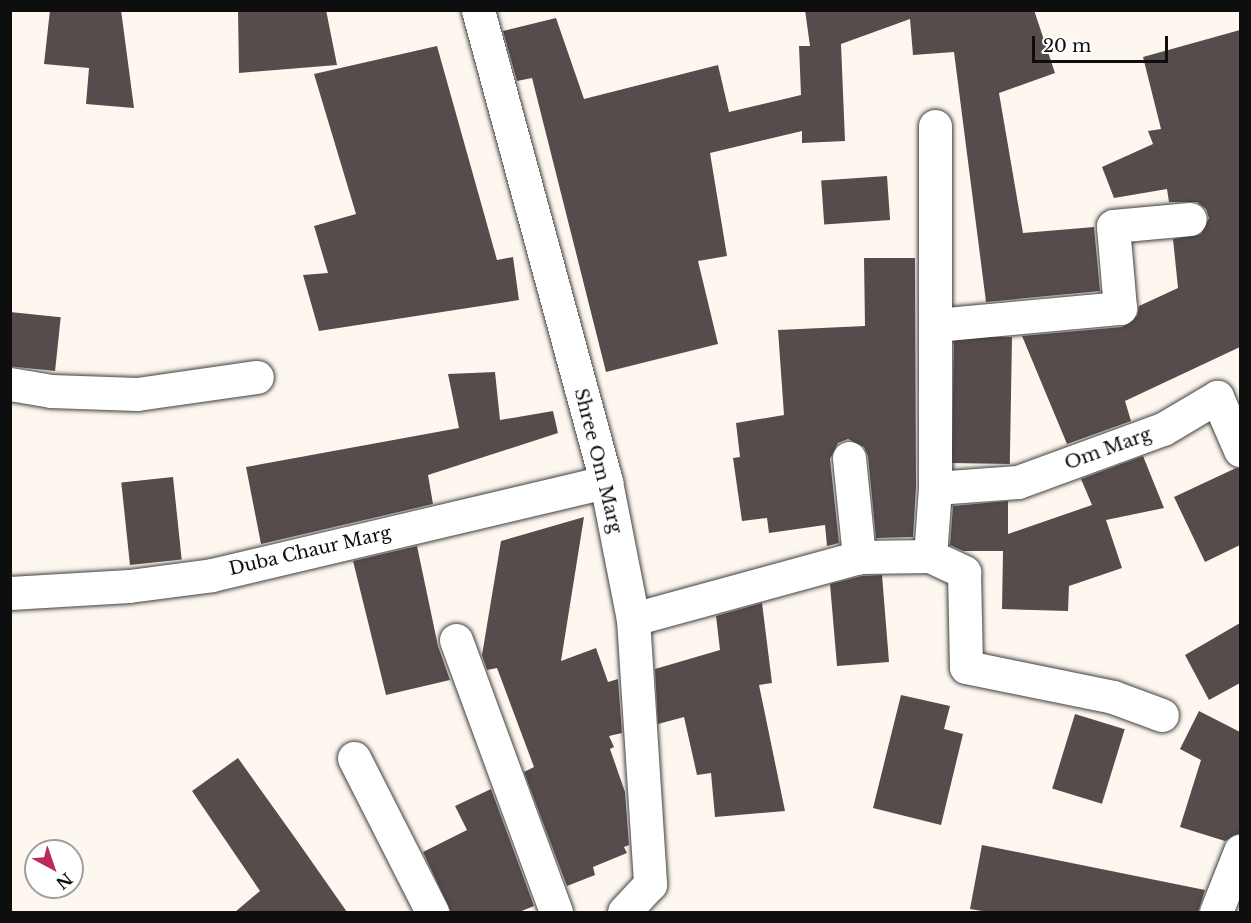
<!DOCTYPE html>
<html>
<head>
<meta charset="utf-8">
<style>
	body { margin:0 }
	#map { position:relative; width:1251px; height:923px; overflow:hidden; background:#fef7ef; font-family:"Libre Baskerville",serif }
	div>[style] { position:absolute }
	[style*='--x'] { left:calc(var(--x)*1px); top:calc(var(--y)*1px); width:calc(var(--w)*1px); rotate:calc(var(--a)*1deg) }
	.building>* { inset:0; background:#564c4b; transform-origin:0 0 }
	.roads { filter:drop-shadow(0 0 2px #414141) drop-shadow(0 0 2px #414141) }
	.minor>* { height:33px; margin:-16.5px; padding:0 16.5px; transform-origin:16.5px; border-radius:16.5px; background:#fff }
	span { translate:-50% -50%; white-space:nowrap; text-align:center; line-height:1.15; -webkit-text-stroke:6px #fff; paint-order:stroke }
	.street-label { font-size:18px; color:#0e0e0e }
	.frame { position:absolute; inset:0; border:12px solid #0e0e0e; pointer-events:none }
	.north { position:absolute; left:24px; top:839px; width:60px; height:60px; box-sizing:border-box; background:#fff; border:2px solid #9f9f9f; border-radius:50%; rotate:140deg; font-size:16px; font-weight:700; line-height:24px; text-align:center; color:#0e0e0e }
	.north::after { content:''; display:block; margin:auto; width:21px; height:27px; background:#b92b5c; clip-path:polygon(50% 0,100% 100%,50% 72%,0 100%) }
	.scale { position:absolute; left:1032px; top:36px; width:136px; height:27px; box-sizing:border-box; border:3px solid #0e0e0e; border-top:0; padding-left:8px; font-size:18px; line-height:21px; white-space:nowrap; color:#0e0e0e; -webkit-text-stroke:4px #fff; paint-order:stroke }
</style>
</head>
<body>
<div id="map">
	<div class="building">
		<div style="clip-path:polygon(50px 10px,121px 10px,134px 108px,86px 104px,89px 68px,44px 64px)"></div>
		<div style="clip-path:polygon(238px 10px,326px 10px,337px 65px,239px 73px)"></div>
		<div style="clip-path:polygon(805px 10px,1034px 10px,1055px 73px,999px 93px,1023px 233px,1094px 227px,1100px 291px,986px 302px,954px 52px,913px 55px,910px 19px,841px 44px,845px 141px,802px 143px,802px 131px,710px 153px,727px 256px,698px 261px,718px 344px,606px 372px,532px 78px,517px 81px,503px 31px,556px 18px,584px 99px,718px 65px,729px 112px,801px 95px,799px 46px,810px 46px)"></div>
		<div style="clip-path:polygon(1240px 30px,1240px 347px,1125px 401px,1131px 421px,1067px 444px,1022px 336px,1122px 327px,1137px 316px,1139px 306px,1178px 288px,1173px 239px,1201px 234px,1209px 218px,1206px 209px,1197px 202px,1169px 202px,1167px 189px,1114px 198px,1102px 167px,1153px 144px,1148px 131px,1161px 129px,1143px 57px)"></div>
		<div style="clip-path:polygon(437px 46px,497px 260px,513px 257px,519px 300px,319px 331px,303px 275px,328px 273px,314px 226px,356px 214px,314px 74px)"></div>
		<div style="left:887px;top:176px;width:44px;height:66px;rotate:86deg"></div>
		<div style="clip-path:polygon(864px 258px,915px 258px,916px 487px,913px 537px,876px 538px,868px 456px,864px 447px,848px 439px,838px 443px,830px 459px,839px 543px,827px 546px,825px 525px,769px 533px,767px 518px,742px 521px,733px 458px,740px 457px,736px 423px,784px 415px,778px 330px,865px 326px)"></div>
		<div style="left:10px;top:312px;width:51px;height:54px;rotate:6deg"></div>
		<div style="left:1012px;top:337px;width:127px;height:58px;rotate:91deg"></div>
		<div style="clip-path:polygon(495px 372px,500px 420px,553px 411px,558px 433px,428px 475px,433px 504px,261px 544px,246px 467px,459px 428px,448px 374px)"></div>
		<div style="clip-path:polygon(1143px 456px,1164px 508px,1106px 520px,1122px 568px,1069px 586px,1068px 611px,1002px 609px,1003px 551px,963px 551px,950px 545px,953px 506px,1008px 501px,1008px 534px,1092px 505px,1081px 479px)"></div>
		<div style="clip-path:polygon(1236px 468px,1240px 468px,1240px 545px,1205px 562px,1174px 497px)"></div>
		<div style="left:173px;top:477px;width:83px;height:52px;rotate:84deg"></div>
		<div style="clip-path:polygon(584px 517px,561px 661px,596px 648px,608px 682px,618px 679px,622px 733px,609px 736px,614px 747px,610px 749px,625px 792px,629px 845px,624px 847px,627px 853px,593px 867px,595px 875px,567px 886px,524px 772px,534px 767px,497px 668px,487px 670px,482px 655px,501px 541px)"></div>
		<div style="clip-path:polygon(417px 546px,438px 646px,450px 680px,386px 695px,353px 561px)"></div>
		<div style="clip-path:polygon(882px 575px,889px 662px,837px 666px,830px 584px,862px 576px)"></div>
		<div style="clip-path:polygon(762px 603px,772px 683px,759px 685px,785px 811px,715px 817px,711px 773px,697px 775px,684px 717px,658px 724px,655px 669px,720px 650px,716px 616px)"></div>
		<div style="clip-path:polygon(1240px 623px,1240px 683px,1209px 700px,1185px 655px)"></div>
		<div style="clip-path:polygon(901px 695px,950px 706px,944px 729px,963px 734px,941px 825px,873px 808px)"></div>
		<div style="clip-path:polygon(1199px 711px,1240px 732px,1240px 833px,1225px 841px,1180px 827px,1201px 760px,1180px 749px)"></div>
		<div style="left:1075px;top:714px;width:52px;height:78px;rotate:17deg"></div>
		<div style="clip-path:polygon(238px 758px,298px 842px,347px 912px,235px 912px,260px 891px,192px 791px)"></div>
		<div style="clip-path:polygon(491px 789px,534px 906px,519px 912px,451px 912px,423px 852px,467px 830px,455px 806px)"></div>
		<div style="clip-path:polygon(982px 845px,1205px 890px,1198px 912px,988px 912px,970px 909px)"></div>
	</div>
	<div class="roads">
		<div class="minor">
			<div style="--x:478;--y:10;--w:489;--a:74.8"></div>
			<div style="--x:606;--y:482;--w:140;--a:78.9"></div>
			<div style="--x:633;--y:619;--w:266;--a:86.3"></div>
			<div style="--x:650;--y:884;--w:38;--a:133"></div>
			<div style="--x:935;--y:126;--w:362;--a:90"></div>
			<div style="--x:935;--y:488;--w:83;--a:-4.1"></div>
			<div style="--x:1018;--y:482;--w:154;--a:-20.1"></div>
			<div style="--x:1163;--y:429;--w:63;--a:-30.7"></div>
			<div style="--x:1217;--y:397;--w:58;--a:66.5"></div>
			<div style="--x:936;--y:325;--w:185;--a:-5.3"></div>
			<div style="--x:1120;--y:308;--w:82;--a:-94.9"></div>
			<div style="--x:1113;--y:226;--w:77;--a:-5.2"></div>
			<div style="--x:10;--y:384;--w:42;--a:9.7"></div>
			<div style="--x:51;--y:391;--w:86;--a:2"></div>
			<div style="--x:137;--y:394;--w:121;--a:-8.1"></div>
			<div style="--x:849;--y:458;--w:100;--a:84.2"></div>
			<div style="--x:859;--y:557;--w:71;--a:-0.8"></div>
			<div style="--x:930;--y:556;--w:68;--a:-85.8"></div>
			<div style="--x:930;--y:556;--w:38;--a:25"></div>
			<div style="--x:964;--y:572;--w:95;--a:88.8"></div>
			<div style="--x:966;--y:667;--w:150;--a:11.5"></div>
			<div style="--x:1113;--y:697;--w:52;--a:20.2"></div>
			<div style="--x:10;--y:593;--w:119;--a:-3.4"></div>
			<div style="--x:129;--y:586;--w:84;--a:-7.5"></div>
			<div style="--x:212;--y:575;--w:405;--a:-13.3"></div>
			<div style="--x:633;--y:619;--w:234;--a:-15.3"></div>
			<div style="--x:456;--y:640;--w:290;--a:69.8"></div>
			<div style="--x:354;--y:758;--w:173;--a:63.1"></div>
			<div style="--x:1216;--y:912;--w:66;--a:-68.5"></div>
		</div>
	</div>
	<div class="street-label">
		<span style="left:1108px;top:449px;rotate:-20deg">Om Marg</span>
		<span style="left:598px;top:461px;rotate:76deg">Shree Om Marg</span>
		<span style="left:310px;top:551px;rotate:-13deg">Duba Chaur Marg</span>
	</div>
	<div class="frame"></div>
	<div class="north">N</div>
	<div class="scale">20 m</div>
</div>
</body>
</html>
